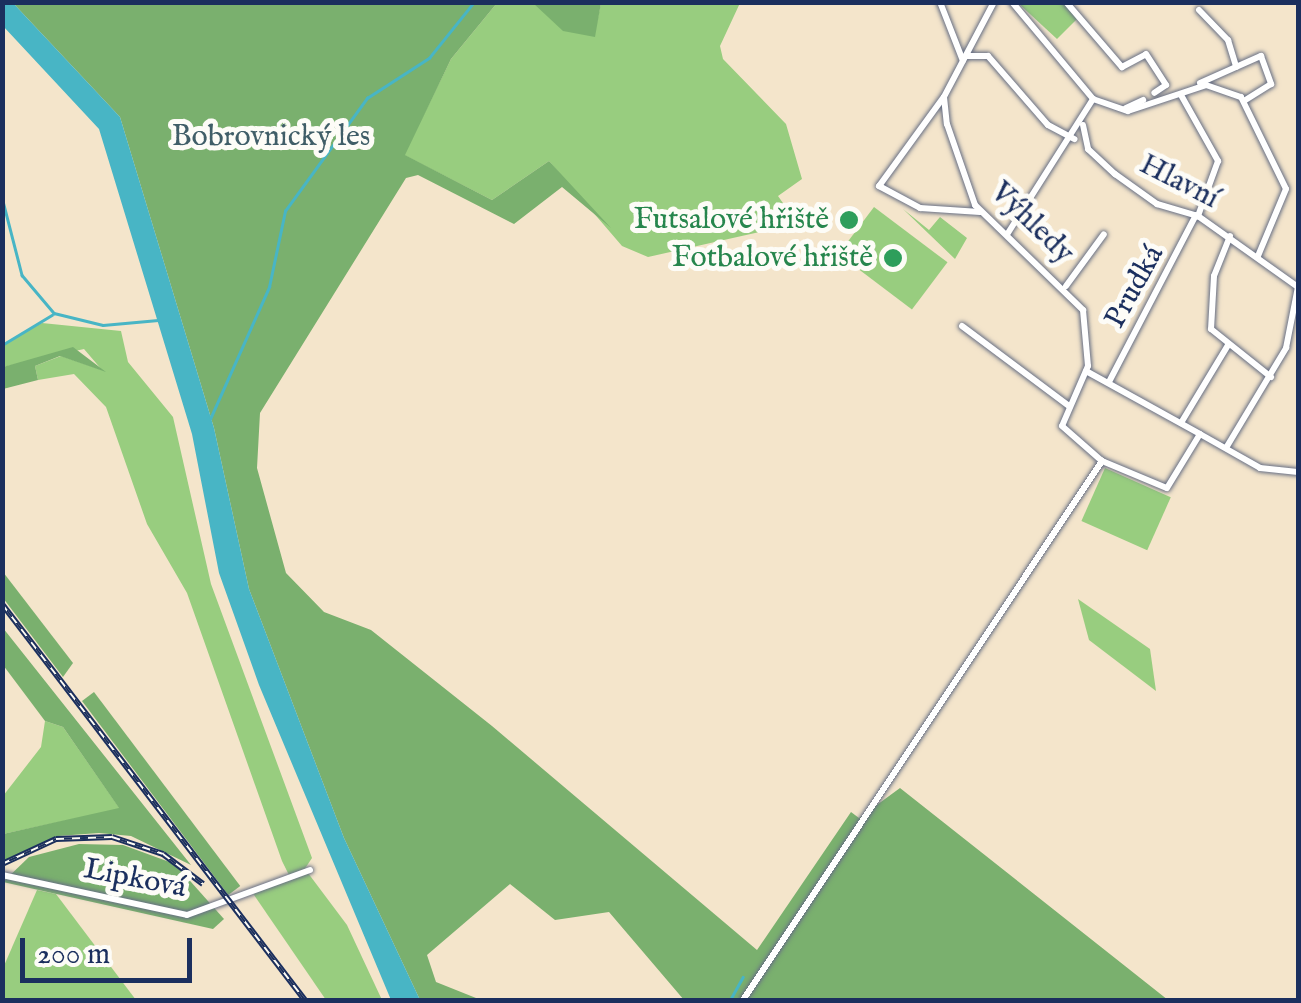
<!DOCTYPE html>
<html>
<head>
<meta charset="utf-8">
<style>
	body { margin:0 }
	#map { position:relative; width:1301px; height:1003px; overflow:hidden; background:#f4e5cb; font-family:"IM FELL English",serif }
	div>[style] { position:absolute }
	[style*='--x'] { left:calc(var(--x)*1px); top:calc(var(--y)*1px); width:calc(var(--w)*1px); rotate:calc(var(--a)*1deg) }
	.green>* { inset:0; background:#98cd7f; transform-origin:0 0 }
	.forest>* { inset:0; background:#7ab06e; transform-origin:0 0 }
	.water>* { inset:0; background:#48b5c5 }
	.stream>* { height:2.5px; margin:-1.25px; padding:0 1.25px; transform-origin:1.25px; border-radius:1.25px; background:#48b5c5 }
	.roads { filter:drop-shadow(0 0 2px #676f84) drop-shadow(0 0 2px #676f84) }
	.street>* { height:6px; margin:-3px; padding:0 3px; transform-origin:3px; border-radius:3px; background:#fff }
	.rail>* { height:6px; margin-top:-3px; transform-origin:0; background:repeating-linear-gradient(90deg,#fdfcf7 0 8px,#1b2f5e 0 16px); box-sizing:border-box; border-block:2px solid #1b2f5e }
	.dots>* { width:28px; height:28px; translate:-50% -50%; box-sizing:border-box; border:5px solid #fdfcf7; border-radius:50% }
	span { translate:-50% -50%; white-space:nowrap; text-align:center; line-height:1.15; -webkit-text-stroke:10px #fdfcf7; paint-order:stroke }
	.park-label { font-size:30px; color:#405e68 }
	.street-label { font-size:30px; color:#1b2f5e }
	.leisure-label { font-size:30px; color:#27864d }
	.right { translate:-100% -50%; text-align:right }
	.frame { position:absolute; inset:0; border:5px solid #1b2f5e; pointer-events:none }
	.scale { position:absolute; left:20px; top:938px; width:172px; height:45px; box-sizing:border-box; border:5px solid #1b2f5e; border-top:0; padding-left:12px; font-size:30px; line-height:35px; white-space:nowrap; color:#1b2f5e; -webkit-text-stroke:8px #fdfcf7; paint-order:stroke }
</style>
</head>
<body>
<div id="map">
	<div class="green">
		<div style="clip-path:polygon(497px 3px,533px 3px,594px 36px,601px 3px,740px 3px,720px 46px,723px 59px,786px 124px,802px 179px,778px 196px,790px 213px,768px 221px,769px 230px,648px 257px,622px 246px,549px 161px,492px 200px,404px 155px,451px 59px)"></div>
		<div style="clip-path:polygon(1018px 3px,1063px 3px,1078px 18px,1057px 39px)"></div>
		<div style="left:874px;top:207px;width:92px;height:59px;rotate:37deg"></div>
		<div style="clip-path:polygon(903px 209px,929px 230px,940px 217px,967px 238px,955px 259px)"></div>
		<div style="clip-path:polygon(42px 323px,121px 331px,128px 362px,173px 417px,211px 584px,312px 858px,304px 870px,289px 875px,282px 861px,187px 593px,147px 524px,106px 407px,74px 374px,38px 380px,35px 366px,61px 356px,102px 370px,84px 349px,3px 367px,3px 344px)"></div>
		<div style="left:1105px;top:468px;width:72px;height:58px;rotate:24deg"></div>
		<div style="clip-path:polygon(1078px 599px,1150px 649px,1156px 691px,1089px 640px)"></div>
		<div style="clip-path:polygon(45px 721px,63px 727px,120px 809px,3px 834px,3px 796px,41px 747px)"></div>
		<div style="clip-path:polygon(308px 873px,347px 925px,382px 1000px,326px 1000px,252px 892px)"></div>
		<div style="clip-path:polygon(37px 890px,56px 894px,136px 1000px,3px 1000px,3px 968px)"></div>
	</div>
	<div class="forest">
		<div style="clip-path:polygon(13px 3px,497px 3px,451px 59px,405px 155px,492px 200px,549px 161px,611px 228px,562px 187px,514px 224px,418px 175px,406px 178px,260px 413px,257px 468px,286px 573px,324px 612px,371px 630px,492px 726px,757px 950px,851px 812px,859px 818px,900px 788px,1168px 1000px,684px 1000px,609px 912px,555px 920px,510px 884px,427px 955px,436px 982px,481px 1000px,420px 1000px,344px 838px,249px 589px,214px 428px,120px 117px)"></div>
		<div style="clip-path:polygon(533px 3px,601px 3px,595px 37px,563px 31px)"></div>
		<div style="clip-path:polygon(73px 347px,106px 372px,60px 356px,35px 366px,38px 380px,3px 389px,3px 367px)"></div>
		<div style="clip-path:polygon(3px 572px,73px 663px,63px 677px,3px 598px)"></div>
		<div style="clip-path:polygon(2px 628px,3px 628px,191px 865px,131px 836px,99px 833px,58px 836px,3px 861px,3px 834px,119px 808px,63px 727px,45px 721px,3px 665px)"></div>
		<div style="left:94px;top:692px;width:243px;height:15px;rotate:53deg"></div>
		<div style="clip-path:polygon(79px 844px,123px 845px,175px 864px,224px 919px,213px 929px,3px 882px,29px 857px)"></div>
	</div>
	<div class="water">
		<div style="clip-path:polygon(2px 3px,13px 3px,120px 117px,214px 428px,249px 589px,344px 838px,420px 1000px,391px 1000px,259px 685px,219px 573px,192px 434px,99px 129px,3px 26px)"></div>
	</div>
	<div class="stream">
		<div style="--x:2;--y:197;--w:81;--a:75.6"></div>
		<div style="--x:22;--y:275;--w:50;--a:49.9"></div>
		<div style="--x:54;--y:313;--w:50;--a:13.8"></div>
		<div style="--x:103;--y:325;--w:55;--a:-5.2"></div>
		<div style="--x:2;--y:345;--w:58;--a:-31"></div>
		<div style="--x:210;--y:419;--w:145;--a:-65.9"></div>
		<div style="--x:269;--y:287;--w:78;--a:-78.1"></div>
		<div style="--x:285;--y:211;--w:140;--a:-54"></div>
		<div style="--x:367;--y:98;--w:74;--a:-32.8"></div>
		<div style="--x:429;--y:58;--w:72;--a:-51.2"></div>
		<div style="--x:730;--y:1000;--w:26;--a:-61"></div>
	</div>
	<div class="roads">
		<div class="street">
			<div style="--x:940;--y:2;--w:63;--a:68.7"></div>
			<div style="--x:994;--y:2;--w:107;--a:117.8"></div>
			<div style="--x:944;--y:97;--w:27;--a:84"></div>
			<div style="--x:947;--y:124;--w:86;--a:70.9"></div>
			<div style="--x:975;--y:205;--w:151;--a:44.2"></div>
			<div style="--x:1083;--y:310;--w:56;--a:84.9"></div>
			<div style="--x:1088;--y:366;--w:65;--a:113.4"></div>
			<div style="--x:1062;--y:426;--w:53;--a:41.2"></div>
			<div style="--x:1012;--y:2;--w:126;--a:50.1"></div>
			<div style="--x:1066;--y:2;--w:86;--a:49.3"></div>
			<div style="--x:1122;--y:67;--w:27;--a:-28"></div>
			<div style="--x:1146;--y:54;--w:37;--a:57"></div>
			<div style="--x:1166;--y:85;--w:14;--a:146"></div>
			<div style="--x:1199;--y:10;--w:42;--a:46"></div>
			<div style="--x:1228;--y:40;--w:28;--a:73"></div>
			<div style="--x:966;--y:56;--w:22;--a:0"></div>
			<div style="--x:988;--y:56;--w:91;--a:49"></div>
			<div style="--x:1048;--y:125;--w:30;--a:28"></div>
			<div style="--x:1200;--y:83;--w:67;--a:-23.9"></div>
			<div style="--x:1261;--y:56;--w:30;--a:70"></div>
			<div style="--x:1271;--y:84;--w:32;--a:148"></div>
			<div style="--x:1181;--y:95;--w:76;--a:60.7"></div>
			<div style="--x:1218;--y:161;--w:59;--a:110"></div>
			<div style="--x:943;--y:98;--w:109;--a:126"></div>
			<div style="--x:879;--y:186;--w:47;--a:28.2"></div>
			<div style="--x:920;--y:208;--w:60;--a:3.8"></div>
			<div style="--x:1093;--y:99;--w:37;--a:19"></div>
			<div style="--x:1128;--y:111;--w:82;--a:-18.4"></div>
			<div style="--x:1206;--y:85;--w:37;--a:19"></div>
			<div style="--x:1241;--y:97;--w:102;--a:63.9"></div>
			<div style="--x:1286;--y:189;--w:73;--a:112.7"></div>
			<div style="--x:1126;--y:108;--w:19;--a:-25"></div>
			<div style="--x:1083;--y:125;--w:25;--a:78"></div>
			<div style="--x:1088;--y:149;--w:37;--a:43"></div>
			<div style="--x:1115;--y:174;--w:52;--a:35.5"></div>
			<div style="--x:1157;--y:204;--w:43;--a:16.3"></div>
			<div style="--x:1198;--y:216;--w:123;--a:35.4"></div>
			<div style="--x:1008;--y:233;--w:159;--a:-57.6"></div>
			<div style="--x:1230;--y:236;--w:43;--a:111.8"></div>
			<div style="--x:1214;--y:276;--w:53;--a:93.2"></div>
			<div style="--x:1211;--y:329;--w:77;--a:38.7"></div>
			<div style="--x:1066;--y:286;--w:64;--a:-53.8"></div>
			<div style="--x:962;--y:326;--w:134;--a:36.8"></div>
			<div style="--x:1086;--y:371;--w:130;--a:28.9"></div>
			<div style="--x:1110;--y:380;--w:186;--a:-62.5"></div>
			<div style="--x:1181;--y:423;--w:91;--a:-58.9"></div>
			<div style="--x:1226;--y:448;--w:117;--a:-59"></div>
			<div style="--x:1286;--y:348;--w:62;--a:-78.9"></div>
			<div style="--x:1102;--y:461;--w:70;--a:22.6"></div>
			<div style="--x:1167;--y:488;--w:63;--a:-58.6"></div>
			<div style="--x:1200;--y:434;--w:69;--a:29.5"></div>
			<div style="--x:1260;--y:468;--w:38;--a:6"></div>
			<div style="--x:2;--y:875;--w:189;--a:12.2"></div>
			<div style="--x:187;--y:915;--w:131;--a:-20.1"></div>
			<div style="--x:743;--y:1000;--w:648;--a:-56.33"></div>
		</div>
	</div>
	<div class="rail">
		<div style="--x:2;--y:604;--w:499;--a:52.6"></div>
		<div style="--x:2;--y:864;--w:60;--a:-24.8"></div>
		<div style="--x:56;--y:839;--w:56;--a:-2"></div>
		<div style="--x:112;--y:837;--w:54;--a:18.4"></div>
		<div style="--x:163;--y:854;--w:50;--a:36.9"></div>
	</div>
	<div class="dots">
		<div style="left:849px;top:220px;background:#2e9e5b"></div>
		<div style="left:893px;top:258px;background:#2e9e5b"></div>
	</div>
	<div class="park-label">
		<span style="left:271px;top:137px">Bobrovnický les</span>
	</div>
	<div class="street-label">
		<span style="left:1179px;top:182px;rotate:27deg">Hlavní</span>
		<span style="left:1032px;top:223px;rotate:44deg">Výhledy</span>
		<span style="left:1135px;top:287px;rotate:-61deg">Prudká</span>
		<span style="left:135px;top:879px;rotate:11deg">Lipková</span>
	</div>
	<div class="leisure-label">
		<span class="right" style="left:829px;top:220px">Futsalové hřiště</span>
		<span class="right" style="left:873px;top:258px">Fotbalové hřiště</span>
	</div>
	<div class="frame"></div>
	<div class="scale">200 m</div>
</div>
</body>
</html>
